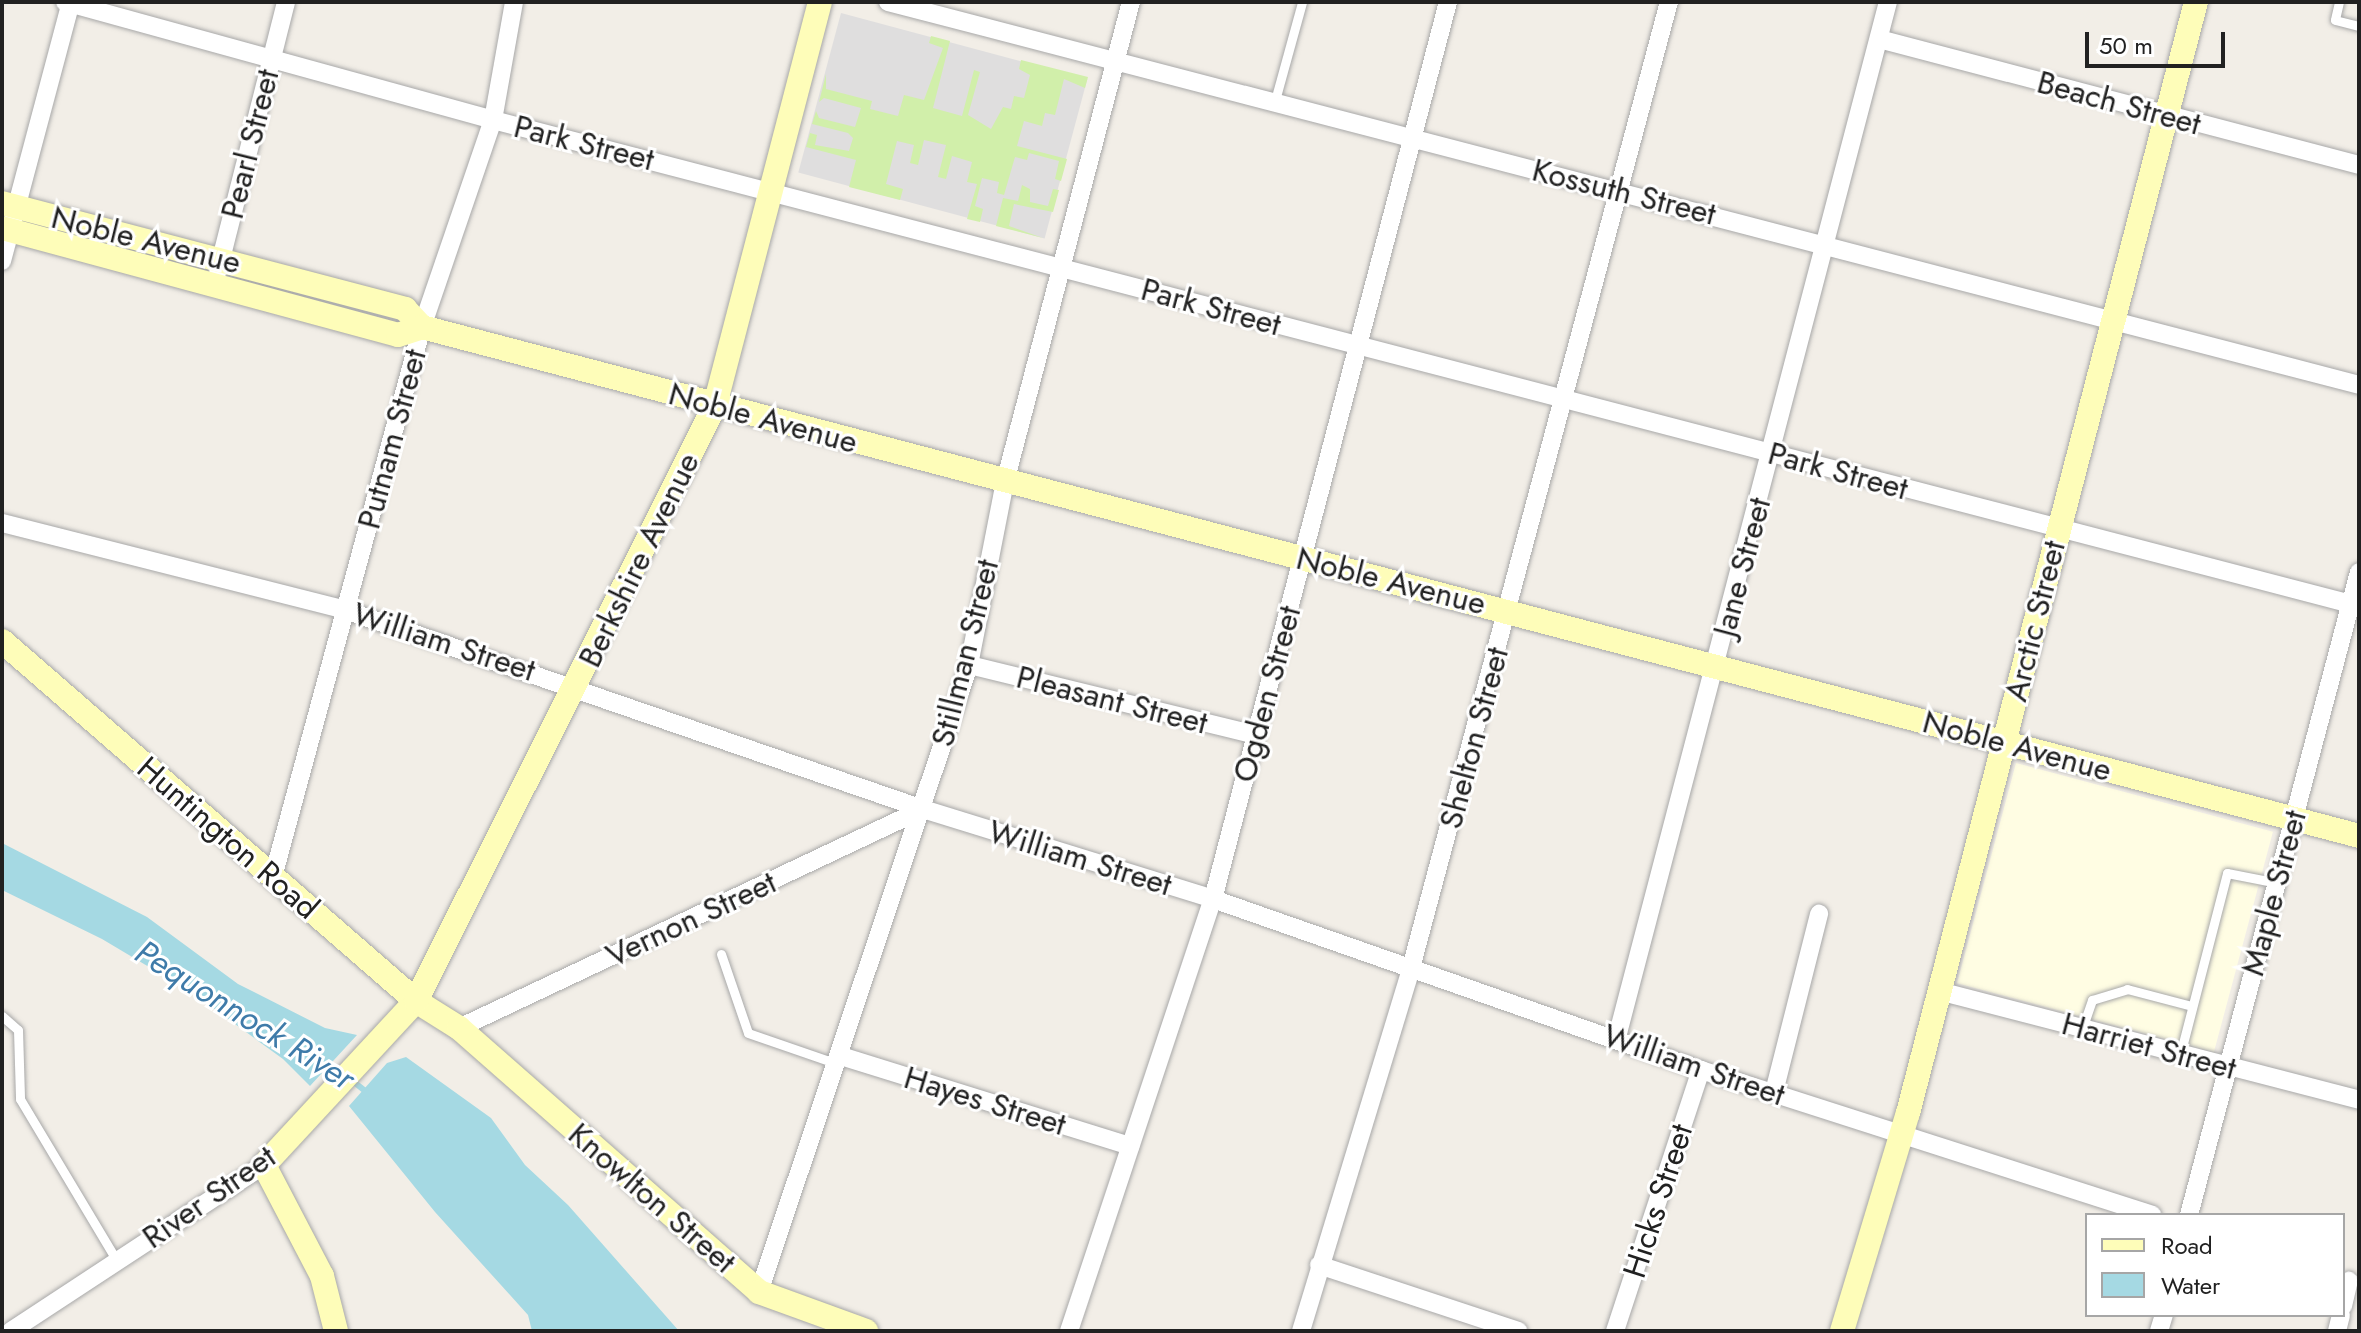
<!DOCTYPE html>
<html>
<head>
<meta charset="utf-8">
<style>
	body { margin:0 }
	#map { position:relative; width:2361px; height:1333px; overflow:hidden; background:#f2eee7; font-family:Jost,sans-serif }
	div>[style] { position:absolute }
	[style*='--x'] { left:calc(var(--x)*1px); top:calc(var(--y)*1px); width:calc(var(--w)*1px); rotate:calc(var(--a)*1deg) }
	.residential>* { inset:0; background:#dfdede; transform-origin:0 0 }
	.education>* { inset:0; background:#fffde3; transform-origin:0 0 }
	.grass>* { inset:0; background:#d1efaa }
	.water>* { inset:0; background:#a5d9e3 }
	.stream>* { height:6px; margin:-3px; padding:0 3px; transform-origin:3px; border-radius:3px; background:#a5d9e3 }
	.roads { filter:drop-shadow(0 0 2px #a8a8a8) drop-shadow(0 0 2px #a8a8a8) }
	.lane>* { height:9px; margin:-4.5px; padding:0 4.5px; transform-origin:4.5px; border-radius:4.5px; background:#fff }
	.street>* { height:18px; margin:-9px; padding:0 9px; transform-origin:9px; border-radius:9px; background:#fff }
	.secondary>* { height:24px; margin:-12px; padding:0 12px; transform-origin:12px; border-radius:12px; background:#fefdb9 }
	span { translate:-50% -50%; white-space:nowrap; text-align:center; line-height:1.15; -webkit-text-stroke:6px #fff; paint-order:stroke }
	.street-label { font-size:32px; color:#212121 }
	.water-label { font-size:34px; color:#3f7ba9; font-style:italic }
	.frame { position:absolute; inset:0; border:4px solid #212121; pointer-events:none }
	.legend { position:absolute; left:2085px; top:1213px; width:260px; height:104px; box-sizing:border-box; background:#fff; border:2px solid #a6a6a6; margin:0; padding:10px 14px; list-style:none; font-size:24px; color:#212121 }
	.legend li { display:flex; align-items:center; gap:16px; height:40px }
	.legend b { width:40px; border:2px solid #a6a6a6 }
	.scale { position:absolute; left:2085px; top:32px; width:140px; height:36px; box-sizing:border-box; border:4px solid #212121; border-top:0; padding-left:10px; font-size:24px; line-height:28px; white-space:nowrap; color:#212121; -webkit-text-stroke:6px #fff; paint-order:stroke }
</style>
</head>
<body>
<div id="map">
	<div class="residential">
		<div style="left:841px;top:13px;width:255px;height:165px;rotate:15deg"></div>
	</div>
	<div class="education">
		<div style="left:2016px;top:763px;width:266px;height:228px;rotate:15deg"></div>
	</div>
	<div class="grass">
		<div style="clip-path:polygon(931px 36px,950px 41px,933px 108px,962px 116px,974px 70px,980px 72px,968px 115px,991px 129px,1003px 107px,1011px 109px,1014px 96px,1024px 98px,1030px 75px,1019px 69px,1021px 60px,1088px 77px,1085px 88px,1064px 79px,1055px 115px,1045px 113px,1042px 126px,1024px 121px,1017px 146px,1067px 159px,1061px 181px,1055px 179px,1059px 161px,1029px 153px,1027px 160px,1015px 157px,1004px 195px,997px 193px,999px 182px,982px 178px,975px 206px,983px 209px,980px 222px,967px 219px,977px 184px,967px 182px,972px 162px,952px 156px,946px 179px,938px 177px,946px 145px,924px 140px,918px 165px,910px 163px,914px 145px,897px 141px,886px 184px,903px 189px,900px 200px,849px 187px,856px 160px,806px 147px,810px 133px,817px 135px,815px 145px,849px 151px,853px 138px,848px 133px,812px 124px,816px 111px,819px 118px,855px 127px,861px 108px,824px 98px,819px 102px,826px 74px,826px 89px,872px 101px,870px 109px,898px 116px,904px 95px,924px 100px,943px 48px,929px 43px)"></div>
		<div style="clip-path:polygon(1022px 185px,1030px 189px,1030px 202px,1048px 206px,1053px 189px,1059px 190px,1053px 212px,1014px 204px,1009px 226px,1043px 238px,996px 226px,1003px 198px,1018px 201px)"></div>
	</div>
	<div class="water">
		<div style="clip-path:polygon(2px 843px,147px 917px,238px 984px,325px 1028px,357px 1035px,310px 1086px,283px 1059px,191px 992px,102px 939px,2px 890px)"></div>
		<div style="clip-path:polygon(406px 1057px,491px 1118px,525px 1165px,568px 1205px,679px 1331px,532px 1331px,528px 1315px,435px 1212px,349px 1106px,387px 1063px)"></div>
	</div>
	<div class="stream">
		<div style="--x:350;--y:1079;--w:24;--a:38"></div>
	</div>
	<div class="roads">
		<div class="lane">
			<div style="--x:2339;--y:2;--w:18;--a:103"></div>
			<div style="--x:2335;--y:20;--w:25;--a:14"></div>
			<div style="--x:1274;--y:104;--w:106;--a:-74.6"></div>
			<div style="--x:721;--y:954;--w:83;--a:71.1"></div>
			<div style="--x:748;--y:1033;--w:95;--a:19"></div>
			<div style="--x:2;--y:1016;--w:21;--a:41"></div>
			<div style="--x:18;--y:1030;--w:69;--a:88.3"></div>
			<div style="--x:20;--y:1099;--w:189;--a:59.1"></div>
			<div style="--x:2082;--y:1029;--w:31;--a:-71"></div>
			<div style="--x:2092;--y:1000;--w:37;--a:-17"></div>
			<div style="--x:2127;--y:989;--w:67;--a:14.7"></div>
			<div style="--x:2180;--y:1055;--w:188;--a:-75.5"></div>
			<div style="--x:2227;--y:873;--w:52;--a:11.1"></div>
		</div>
		<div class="street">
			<div style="--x:65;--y:2;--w:444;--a:15.4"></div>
			<div style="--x:493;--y:120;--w:1928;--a:14.6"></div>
			<div style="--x:888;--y:2;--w:1520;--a:14.59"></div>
			<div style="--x:1879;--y:39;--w:496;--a:14.7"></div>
			<div style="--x:2;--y:261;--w:268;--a:-75.1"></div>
			<div style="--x:218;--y:271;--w:277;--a:-75.8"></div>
			<div style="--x:2;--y:523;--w:354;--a:14.2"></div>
			<div style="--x:345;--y:610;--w:611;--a:19"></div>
			<div style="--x:923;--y:809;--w:304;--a:17.2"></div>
			<div style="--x:1213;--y:899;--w:517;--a:19.31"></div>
			<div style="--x:1701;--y:1070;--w:474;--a:17.8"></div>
			<div style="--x:969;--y:665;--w:295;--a:13.7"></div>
			<div style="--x:273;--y:877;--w:570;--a:-74.84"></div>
			<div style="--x:422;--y:327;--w:219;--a:-71.1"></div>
			<div style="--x:493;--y:120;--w:120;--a:-79.9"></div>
			<div style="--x:1939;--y:991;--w:434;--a:14.5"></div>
			<div style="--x:459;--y:1028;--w:513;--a:-25.27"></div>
			<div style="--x:1617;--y:1037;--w:1070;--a:-75.33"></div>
			<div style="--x:841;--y:1056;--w:303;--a:17.3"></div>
			<div style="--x:1774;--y:1092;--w:184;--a:-75.8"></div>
			<div style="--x:2189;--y:1215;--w:665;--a:-75.19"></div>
			<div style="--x:1319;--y:1265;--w:210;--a:18.3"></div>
			<div style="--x:759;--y:1292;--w:661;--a:-71.48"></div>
			<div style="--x:969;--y:665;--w:187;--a:-78.9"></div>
			<div style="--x:1005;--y:482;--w:496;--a:-75.3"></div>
			<div style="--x:2343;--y:1306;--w:26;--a:-77"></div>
			<div style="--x:11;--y:1331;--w:303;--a:-33.3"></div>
			<div style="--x:1069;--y:1331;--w:455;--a:-71.6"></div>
			<div style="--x:1213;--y:899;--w:927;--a:-75.32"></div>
			<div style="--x:1301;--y:1331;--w:379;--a:-73.1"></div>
			<div style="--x:1411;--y:968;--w:1000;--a:-75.05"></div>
			<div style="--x:1615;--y:1331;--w:275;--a:-71.8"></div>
			<div style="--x:2159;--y:1331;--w:17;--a:-73"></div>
			<div style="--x:2337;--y:1331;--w:16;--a:-76"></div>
		</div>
		<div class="secondary">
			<div style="--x:2;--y:203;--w:417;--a:14.7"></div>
			<div style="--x:405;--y:309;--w:25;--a:47"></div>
			<div style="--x:422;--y:327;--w:2003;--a:14.72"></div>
			<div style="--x:2;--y:228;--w:410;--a:15.1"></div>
			<div style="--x:398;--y:335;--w:25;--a:-18"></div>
			<div style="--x:2;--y:641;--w:549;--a:41.01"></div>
			<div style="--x:416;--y:1001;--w:51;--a:32.1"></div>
			<div style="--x:459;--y:1028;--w:400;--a:41.3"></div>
			<div style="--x:759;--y:1292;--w:114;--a:20"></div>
			<div style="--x:336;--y:1331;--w:57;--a:-104.3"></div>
			<div style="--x:322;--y:1276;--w:125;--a:-117.6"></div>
			<div style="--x:264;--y:1165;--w:224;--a:-47.2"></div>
			<div style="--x:416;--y:1001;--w:667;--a:-63.36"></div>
			<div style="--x:715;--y:405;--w:416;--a:-75.4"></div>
			<div style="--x:1842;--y:1331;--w:228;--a:-73.2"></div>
			<div style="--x:1908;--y:1113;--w:1148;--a:-75.47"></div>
		</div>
	</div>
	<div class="street-label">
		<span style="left:2119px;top:103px;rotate:15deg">Beach Street</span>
		<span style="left:584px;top:143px;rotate:14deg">Park Street</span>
		<span style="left:250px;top:144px;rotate:-76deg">Pearl Street</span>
		<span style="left:1624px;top:192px;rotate:14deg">Kossuth Street</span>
		<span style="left:146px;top:240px;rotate:14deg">Noble Avenue</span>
		<span style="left:1211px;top:307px;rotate:15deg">Park Street</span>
		<span style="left:763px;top:418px;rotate:15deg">Noble Avenue</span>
		<span style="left:392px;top:439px;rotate:-75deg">Putnam Street</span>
		<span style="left:1838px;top:471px;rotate:15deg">Park Street</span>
		<span style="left:639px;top:560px;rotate:-64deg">Berkshire Avenue</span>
		<span style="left:1742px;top:567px;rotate:-75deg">Jane Street</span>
		<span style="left:1391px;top:581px;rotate:14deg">Noble Avenue</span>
		<span style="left:2035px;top:621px;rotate:-76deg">Arctic Street</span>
		<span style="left:444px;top:642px;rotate:18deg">William Street</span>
		<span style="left:965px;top:653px;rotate:-76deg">Stillman Street</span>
		<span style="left:1267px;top:694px;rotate:-75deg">Ogden Street</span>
		<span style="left:1112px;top:700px;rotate:14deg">Pleasant Street</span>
		<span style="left:1474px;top:738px;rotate:-75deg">Shelton Street</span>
		<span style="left:2017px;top:746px;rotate:15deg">Noble Avenue</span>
		<span style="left:228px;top:838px;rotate:41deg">Huntington Road</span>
		<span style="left:1080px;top:858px;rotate:17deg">William Street</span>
		<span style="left:2274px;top:893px;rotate:-75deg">Maple Street</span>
		<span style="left:691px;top:919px;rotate:-25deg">Vernon Street</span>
		<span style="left:2149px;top:1046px;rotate:15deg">Harriet Street</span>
		<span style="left:1694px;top:1065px;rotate:19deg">William Street</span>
		<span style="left:985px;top:1101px;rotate:17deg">Hayes Street</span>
		<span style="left:209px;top:1197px;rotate:-35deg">River Street</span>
		<span style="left:652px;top:1198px;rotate:41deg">Knowlton Street</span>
		<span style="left:1658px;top:1201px;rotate:-72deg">Hicks Street</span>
	</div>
	<div class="water-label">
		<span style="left:245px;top:1015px;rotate:32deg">Pequonnock River</span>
	</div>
	<div class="frame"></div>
	<ul class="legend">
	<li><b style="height:10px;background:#fefdb9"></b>Road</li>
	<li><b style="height:22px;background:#a5d9e3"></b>Water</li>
	</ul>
	<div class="scale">50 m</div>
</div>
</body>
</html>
